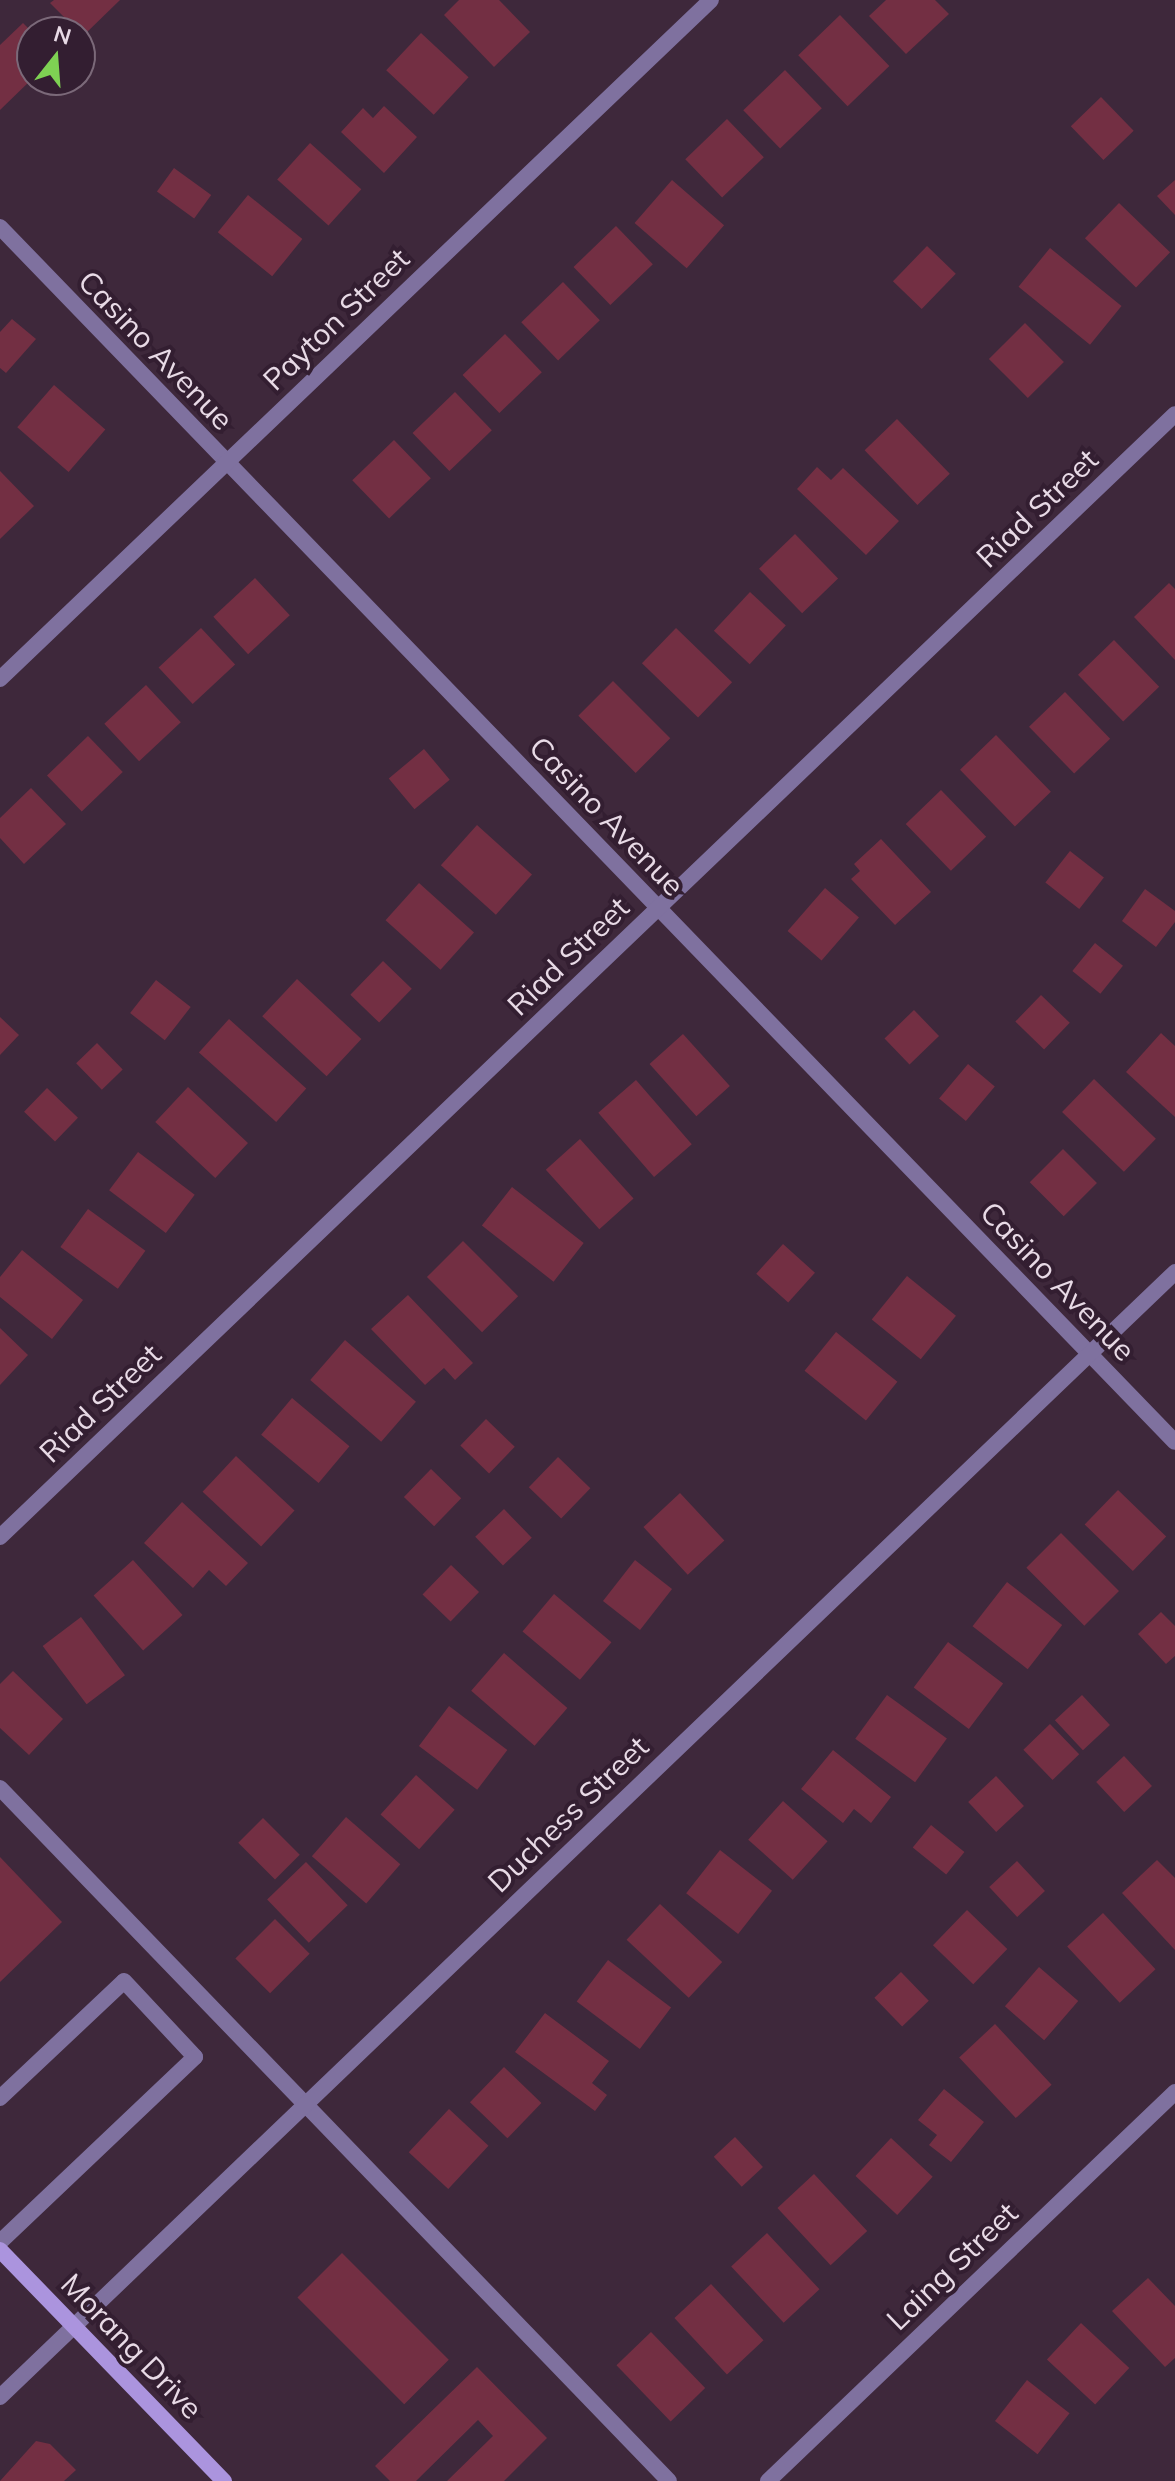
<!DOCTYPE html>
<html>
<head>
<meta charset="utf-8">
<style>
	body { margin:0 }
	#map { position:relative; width:1175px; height:2481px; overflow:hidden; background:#3e283b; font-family:Mulish,sans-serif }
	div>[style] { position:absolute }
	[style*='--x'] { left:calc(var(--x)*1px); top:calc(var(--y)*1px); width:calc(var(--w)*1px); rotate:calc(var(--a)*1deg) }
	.building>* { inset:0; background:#732f43; transform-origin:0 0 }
	.lane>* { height:16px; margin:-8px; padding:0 8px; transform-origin:8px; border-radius:8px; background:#7f719f }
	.street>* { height:16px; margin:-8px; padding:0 8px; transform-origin:8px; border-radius:8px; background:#7f719f }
	.secondary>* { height:16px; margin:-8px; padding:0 8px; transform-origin:8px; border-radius:8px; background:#ab94de }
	span { translate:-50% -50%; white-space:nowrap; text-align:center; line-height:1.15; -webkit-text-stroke:8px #331e31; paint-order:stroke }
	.street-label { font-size:30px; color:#e8dae6 }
	.north { position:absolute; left:16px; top:16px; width:80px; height:80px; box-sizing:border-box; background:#331e31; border:2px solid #7b6979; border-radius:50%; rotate:17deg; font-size:22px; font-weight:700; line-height:32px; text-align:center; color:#e8dae6 }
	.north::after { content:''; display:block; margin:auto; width:28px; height:36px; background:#7ed153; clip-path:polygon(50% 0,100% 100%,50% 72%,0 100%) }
</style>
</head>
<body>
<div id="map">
	<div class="building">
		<div style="clip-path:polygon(54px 0,120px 0,83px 36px,50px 3px)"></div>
		<div style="clip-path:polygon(459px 0,499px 0,530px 32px,494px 67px,444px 15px)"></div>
		<div style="clip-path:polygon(886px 0,935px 0,949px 14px,906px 54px,869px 16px)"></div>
		<div style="left:840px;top:15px;width:71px;height:58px;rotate:46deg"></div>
		<div style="clip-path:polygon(23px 23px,32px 32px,32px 79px,0 110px,0 45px)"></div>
		<div style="left:421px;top:33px;width:65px;height:51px;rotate:43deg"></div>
		<div style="left:785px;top:70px;width:53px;height:58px;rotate:46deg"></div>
		<div style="left:1101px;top:97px;width:47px;height:42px;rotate:46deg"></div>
		<div style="clip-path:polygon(384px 106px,417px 137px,384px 173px,341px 132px,363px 108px,373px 118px)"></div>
		<div style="left:727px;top:119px;width:53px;height:58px;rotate:46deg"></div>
		<div style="left:310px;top:143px;width:69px;height:49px;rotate:42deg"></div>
		<div style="left:174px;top:168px;width:46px;height:29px;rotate:36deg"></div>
		<div style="left:672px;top:180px;width:69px;height:57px;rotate:41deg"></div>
		<div style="clip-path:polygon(1175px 180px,1175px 215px,1157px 196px)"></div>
		<div style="left:248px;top:195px;width:70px;height:48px;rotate:39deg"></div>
		<div style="left:1119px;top:203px;width:71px;height:49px;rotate:44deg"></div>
		<div style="left:616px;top:226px;width:53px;height:59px;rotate:46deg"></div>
		<div style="left:927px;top:246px;width:40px;height:49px;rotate:44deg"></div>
		<div style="left:1050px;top:248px;width:92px;height:50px;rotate:39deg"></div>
		<div style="left:563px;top:282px;width:53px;height:58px;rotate:46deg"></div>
		<div style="clip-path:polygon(12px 319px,36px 339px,6px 373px,0 368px,0 332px)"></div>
		<div style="left:1025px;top:323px;width:55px;height:51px;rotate:45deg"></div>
		<div style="left:505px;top:334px;width:53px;height:59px;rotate:46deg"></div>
		<div style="left:54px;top:385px;width:68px;height:56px;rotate:41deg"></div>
		<div style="left:455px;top:392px;width:53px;height:59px;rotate:46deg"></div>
		<div style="left:897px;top:419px;width:76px;height:45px;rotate:46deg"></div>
		<div style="left:394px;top:440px;width:53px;height:58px;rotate:46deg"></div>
		<div style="clip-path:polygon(817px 467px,831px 480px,843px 468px,899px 521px,866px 555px,797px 489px)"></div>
		<div style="clip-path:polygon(0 471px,34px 506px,0 539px)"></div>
		<div style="left:795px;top:534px;width:62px;height:50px;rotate:46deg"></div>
		<div style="left:255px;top:578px;width:51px;height:57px;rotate:47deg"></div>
		<div style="clip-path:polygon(1169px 583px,1175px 589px,1175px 660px,1134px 617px)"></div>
		<div style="left:750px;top:592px;width:49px;height:53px;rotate:43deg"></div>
		<div style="left:201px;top:628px;width:50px;height:58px;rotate:47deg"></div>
		<div style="left:676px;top:628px;width:78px;height:49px;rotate:44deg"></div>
		<div style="left:1114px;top:640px;width:65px;height:50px;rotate:46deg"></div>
		<div style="left:613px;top:681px;width:81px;height:49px;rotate:45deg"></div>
		<div style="left:146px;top:685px;width:51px;height:57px;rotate:47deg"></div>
		<div style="left:1065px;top:692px;width:65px;height:50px;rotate:46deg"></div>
		<div style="left:996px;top:735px;width:79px;height:50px;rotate:46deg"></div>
		<div style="left:88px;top:736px;width:50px;height:57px;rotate:46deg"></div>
		<div style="left:424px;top:749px;width:40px;height:46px;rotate:50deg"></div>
		<div style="clip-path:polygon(31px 788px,66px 824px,24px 864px,0 838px,0 818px)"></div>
		<div style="left:941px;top:790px;width:65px;height:49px;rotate:46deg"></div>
		<div style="left:477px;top:825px;width:74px;height:54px;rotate:42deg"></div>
		<div style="clip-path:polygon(881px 839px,931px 892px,895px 925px,851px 879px,860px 871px,854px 864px)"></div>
		<div style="left:1070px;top:851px;width:43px;height:40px;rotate:38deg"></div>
		<div style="left:419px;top:883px;width:74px;height:50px;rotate:42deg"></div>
		<div style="left:825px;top:888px;width:45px;height:57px;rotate:41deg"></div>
		<div style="clip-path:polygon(1145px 889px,1175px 911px,1175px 922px,1156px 947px,1122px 921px)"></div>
		<div style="left:1095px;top:943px;width:36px;height:36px;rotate:39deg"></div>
		<div style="left:383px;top:961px;width:40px;height:47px;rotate:44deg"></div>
		<div style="left:297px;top:979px;width:88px;height:51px;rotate:43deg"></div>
		<div style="left:156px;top:980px;width:44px;height:42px;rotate:38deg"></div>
		<div style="left:1041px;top:995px;width:40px;height:37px;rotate:44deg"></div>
		<div style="left:914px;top:1010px;width:36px;height:41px;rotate:46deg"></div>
		<div style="clip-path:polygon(0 1017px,19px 1035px,0 1055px)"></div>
		<div style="left:229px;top:1019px;width:104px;height:45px;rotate:42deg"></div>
		<div style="clip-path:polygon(1161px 1033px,1175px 1046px,1175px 1117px,1126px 1072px)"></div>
		<div style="left:683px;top:1034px;width:70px;height:45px;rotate:48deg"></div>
		<div style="left:97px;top:1043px;width:37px;height:29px;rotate:46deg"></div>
		<div style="left:968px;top:1064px;width:35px;height:45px;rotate:40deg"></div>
		<div style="left:1094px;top:1079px;width:86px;height:46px;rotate:44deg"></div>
		<div style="left:636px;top:1080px;width:85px;height:50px;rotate:49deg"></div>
		<div style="left:188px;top:1087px;width:82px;height:48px;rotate:43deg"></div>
		<div style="left:47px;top:1088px;width:43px;height:33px;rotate:44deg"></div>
		<div style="left:580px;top:1139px;width:80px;height:46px;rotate:48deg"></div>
		<div style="left:1063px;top:1149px;width:48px;height:47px;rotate:45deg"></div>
		<div style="left:138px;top:1152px;width:71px;height:48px;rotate:37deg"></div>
		<div style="left:512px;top:1187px;width:91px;height:49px;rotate:38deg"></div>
		<div style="left:88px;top:1209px;width:71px;height:47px;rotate:36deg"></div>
		<div style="left:463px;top:1241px;width:78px;height:51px;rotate:45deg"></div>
		<div style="left:783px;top:1244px;width:43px;height:40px;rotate:42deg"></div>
		<div style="clip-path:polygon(22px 1250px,83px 1300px,52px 1339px,0 1297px,0 1277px)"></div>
		<div style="left:907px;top:1276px;width:63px;height:56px;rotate:39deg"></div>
		<div style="clip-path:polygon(408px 1295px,473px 1363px,455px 1380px,444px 1368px,425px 1385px,371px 1329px)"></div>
		<div style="clip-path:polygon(0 1328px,28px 1355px,0 1385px)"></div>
		<div style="left:836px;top:1332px;width:79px;height:50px;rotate:39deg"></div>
		<div style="left:345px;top:1340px;width:94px;height:53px;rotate:41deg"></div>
		<div style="left:292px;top:1398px;width:75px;height:48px;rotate:40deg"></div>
		<div style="left:486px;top:1419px;width:40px;height:37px;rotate:44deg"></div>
		<div style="left:236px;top:1456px;width:80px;height:49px;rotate:43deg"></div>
		<div style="left:558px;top:1457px;width:45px;height:42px;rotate:44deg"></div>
		<div style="left:431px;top:1469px;width:42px;height:39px;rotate:44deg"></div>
		<div style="left:1118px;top:1490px;width:67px;height:48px;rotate:44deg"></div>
		<div style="left:680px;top:1493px;width:65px;height:50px;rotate:47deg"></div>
		<div style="clip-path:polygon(182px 1502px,248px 1563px,226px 1586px,209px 1570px,193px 1588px,144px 1543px)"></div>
		<div style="left:504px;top:1509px;width:40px;height:40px;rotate:46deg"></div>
		<div style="left:1061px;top:1533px;width:82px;height:49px;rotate:45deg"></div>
		<div style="left:133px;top:1560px;width:74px;height:53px;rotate:48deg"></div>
		<div style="left:635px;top:1560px;width:47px;height:52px;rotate:38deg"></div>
		<div style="left:451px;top:1565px;width:39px;height:41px;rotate:44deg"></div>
		<div style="left:1007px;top:1582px;width:70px;height:56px;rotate:38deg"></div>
		<div style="left:554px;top:1594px;width:75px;height:49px;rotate:40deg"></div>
		<div style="clip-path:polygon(1161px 1612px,1175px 1626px,1175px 1656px,1166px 1664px,1138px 1634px)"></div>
		<div style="left:81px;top:1617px;width:73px;height:48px;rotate:53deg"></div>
		<div style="left:948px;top:1642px;width:69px;height:57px;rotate:37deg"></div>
		<div style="left:504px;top:1653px;width:84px;height:50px;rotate:41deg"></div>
		<div style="clip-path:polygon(13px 1671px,63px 1719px,29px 1755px,0 1728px,0 1684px)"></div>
		<div style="left:887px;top:1695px;width:74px;height:54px;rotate:36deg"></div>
		<div style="left:1082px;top:1695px;width:41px;height:37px;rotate:47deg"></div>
		<div style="left:449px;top:1706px;width:73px;height:50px;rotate:37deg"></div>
		<div style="left:1050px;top:1724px;width:42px;height:37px;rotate:46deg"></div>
		<div style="clip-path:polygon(833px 1750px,891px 1797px,871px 1823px,854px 1809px,843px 1823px,801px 1789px)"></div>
		<div style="left:1124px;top:1756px;width:41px;height:38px;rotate:47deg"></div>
		<div style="left:416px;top:1775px;width:52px;height:53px;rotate:42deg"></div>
		<div style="left:996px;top:1776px;width:41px;height:38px;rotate:47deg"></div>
		<div style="left:783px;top:1801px;width:60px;height:52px;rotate:42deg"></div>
		<div style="left:346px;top:1817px;width:72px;height:52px;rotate:41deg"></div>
		<div style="left:263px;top:1818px;width:52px;height:35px;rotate:45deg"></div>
		<div style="left:931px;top:1825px;width:43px;height:29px;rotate:39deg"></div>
		<div style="left:720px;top:1850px;width:66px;height:55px;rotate:38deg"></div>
		<div style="clip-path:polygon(0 1857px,62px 1922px,0 1982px)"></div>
		<div style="clip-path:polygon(1157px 1860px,1175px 1878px,1175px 1950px,1122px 1893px)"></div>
		<div style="left:1017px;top:1861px;width:41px;height:38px;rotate:47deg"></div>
		<div style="left:306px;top:1862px;width:60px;height:54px;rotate:46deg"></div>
		<div style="left:660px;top:1904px;width:85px;height:49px;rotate:43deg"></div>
		<div style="left:967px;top:1910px;width:56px;height:49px;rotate:44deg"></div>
		<div style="left:1103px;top:1913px;width:77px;height:49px;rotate:47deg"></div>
		<div style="left:275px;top:1919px;width:49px;height:56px;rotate:45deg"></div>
		<div style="left:608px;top:1960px;width:79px;height:52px;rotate:37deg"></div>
		<div style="left:1039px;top:1967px;width:52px;height:52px;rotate:41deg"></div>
		<div style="left:901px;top:1972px;width:40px;height:37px;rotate:46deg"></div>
		<div style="clip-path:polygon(545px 2013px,609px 2061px,592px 2083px,607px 2095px,595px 2111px,515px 2052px)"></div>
		<div style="left:995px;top:2024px;width:83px;height:49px;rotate:47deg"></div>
		<div style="left:504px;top:2067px;width:52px;height:49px;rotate:44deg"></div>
		<div style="clip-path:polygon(944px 2089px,984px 2122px,951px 2162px,929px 2145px,937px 2135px,918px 2120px)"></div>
		<div style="left:449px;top:2109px;width:54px;height:59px;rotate:43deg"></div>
		<div style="left:735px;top:2137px;width:41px;height:29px;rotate:47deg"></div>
		<div style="left:891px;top:2138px;width:57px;height:52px;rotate:43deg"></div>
		<div style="left:814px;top:2174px;width:78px;height:50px;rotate:47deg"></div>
		<div style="left:767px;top:2233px;width:77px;height:49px;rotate:47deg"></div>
		<div style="left:342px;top:2253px;width:151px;height:63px;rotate:45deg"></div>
		<div style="clip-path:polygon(1148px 2278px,1175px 2306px,1175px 2358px,1165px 2367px,1112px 2311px)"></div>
		<div style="left:711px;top:2284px;width:77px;height:50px;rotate:47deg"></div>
		<div style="left:1081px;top:2323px;width:66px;height:50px;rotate:43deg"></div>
		<div style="left:651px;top:2332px;width:78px;height:48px;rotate:46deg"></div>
		<div style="clip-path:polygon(477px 2367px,547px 2438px,504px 2481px,447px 2481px,493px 2436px,478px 2420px,416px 2481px,390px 2481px,375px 2466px)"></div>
		<div style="left:1027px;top:2380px;width:54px;height:52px;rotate:38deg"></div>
		<div style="clip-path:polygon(36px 2441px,50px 2444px,76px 2470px,64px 2481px,0 2481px)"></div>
	</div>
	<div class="lane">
		<div style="--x:0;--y:1788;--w:963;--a:46.01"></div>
		<div style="--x:0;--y:2098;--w:170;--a:-43.3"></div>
		<div style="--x:124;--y:1981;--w:104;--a:46.9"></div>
		<div style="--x:195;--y:2057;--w:269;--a:136.5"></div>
	</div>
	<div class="street">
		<div style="--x:0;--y:227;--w:1690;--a:45.96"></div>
		<div style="--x:0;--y:679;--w:983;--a:-43.68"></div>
		<div style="--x:0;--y:1537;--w:1625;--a:-43.7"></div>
		<div style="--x:0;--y:2397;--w:1627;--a:-43.75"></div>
		<div style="--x:768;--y:2481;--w:563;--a:-43.7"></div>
	</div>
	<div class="secondary">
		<div style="--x:0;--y:2250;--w:322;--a:45.9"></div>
	</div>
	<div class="street-label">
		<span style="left:336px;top:319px;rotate:-44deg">Payton Street</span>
		<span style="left:156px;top:350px;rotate:46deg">Casino Avenue</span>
		<span style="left:1037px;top:508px;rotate:-44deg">Riad Street</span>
		<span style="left:607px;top:816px;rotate:46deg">Casino Avenue</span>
		<span style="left:568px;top:956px;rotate:-44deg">Riad Street</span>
		<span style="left:1058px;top:1281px;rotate:46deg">Casino Avenue</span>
		<span style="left:100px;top:1403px;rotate:-44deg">Riad Street</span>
		<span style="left:568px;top:1814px;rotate:-44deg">Duchess Street</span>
		<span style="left:952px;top:2266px;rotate:-44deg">Laing Street</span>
		<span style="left:132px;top:2346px;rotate:46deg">Morang Drive</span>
	</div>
	<div class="north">N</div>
</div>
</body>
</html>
